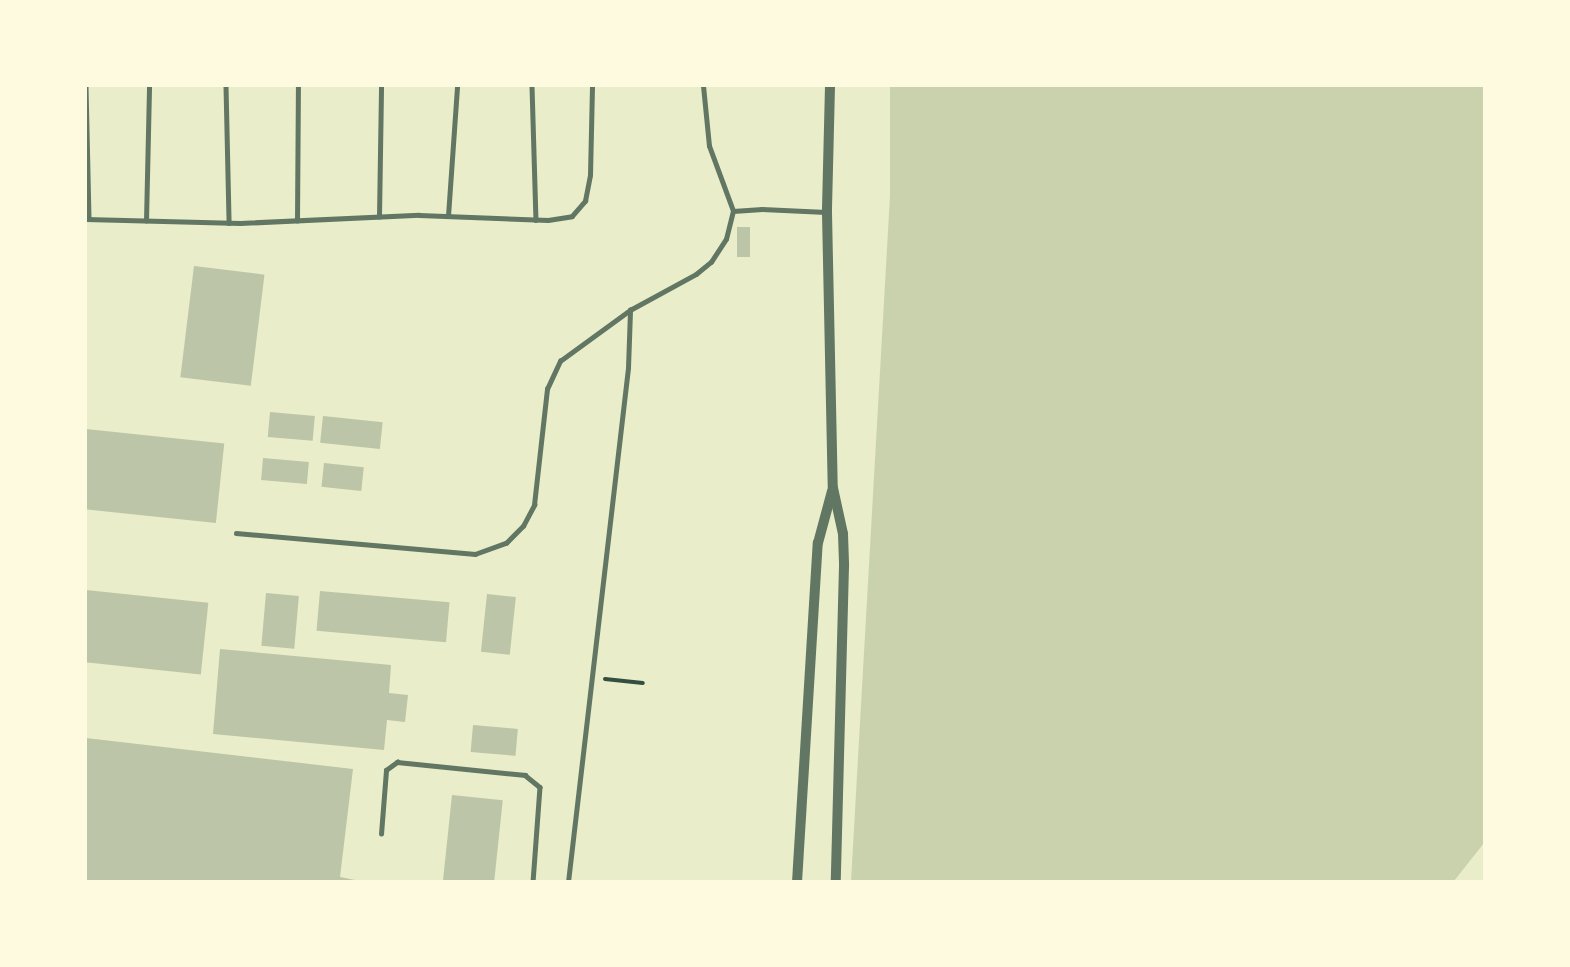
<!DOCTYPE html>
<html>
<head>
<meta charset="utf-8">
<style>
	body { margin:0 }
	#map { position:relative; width:1570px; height:967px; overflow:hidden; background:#e9edc9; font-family:"Golos Text",sans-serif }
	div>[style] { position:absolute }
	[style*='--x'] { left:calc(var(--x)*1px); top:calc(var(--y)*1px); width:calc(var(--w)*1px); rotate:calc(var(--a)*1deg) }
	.green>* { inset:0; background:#cad2ad }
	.building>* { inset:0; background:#bcc5a7; transform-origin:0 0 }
	.path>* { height:4px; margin:-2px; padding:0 2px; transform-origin:2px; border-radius:2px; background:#344e41 }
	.service>* { height:4.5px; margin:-2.25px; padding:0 2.25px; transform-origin:2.25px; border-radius:2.25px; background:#617663 }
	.tertiary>* { height:10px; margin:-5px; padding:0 5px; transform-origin:5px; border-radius:5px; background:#617663 }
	span { translate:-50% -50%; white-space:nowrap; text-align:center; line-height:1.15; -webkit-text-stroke:6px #fefae0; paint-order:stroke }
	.frame { position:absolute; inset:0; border:87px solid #fefae0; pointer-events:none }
</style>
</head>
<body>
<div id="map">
	<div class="green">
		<div style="clip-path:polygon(890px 86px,1484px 86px,1484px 843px,1454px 881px,851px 881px,890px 196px)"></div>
	</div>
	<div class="building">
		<div style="left:737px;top:227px;width:13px;height:30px"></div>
		<div style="left:194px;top:266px;width:71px;height:112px;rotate:7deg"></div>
		<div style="left:270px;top:412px;width:45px;height:25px;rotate:5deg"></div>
		<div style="left:323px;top:416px;width:60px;height:27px;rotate:6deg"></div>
		<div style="left:86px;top:429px;width:139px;height:80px;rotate:6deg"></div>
		<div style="left:263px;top:458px;width:46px;height:22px;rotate:5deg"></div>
		<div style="left:324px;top:463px;width:40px;height:24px;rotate:6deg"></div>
		<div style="left:86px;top:590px;width:123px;height:72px;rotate:6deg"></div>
		<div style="left:320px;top:591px;width:130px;height:40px;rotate:5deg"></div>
		<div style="left:266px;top:593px;width:33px;height:53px;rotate:5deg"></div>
		<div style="left:487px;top:594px;width:29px;height:58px;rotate:6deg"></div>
		<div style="clip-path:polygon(220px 649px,391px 665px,389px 693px,408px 695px,405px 722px,387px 720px,384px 750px,213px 734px)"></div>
		<div style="left:473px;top:725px;width:45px;height:27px;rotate:5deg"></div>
		<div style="clip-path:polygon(86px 738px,353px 769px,340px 877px,365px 882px,86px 882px)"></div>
		<div style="left:452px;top:795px;width:51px;height:87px;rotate:6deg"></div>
	</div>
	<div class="path">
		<div style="--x:605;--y:679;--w:38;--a:6"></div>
	</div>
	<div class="service">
		<div style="--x:86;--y:86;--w:133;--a:88.7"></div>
		<div style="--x:226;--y:86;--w:137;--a:88.7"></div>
		<div style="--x:532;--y:86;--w:134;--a:88.3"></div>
		<div style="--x:733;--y:211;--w:29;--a:-4"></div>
		<div style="--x:762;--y:209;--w:64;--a:2.7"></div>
		<div style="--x:448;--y:216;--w:130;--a:-86"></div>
		<div style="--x:379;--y:217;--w:131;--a:-89.1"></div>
		<div style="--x:86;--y:219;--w:154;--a:1.5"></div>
		<div style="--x:240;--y:223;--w:179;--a:-2.6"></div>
		<div style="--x:419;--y:215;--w:129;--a:2.2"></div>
		<div style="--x:548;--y:220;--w:24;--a:-9"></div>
		<div style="--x:572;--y:216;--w:20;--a:-49"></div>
		<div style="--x:585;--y:201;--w:26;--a:-79"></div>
		<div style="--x:590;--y:175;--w:89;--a:-88.7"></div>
		<div style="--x:146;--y:221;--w:135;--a:-88.7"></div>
		<div style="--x:297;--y:221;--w:135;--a:-89.6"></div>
		<div style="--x:236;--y:533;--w:240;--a:5"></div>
		<div style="--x:475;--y:554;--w:33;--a:-20"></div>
		<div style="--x:506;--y:543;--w:24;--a:-45"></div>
		<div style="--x:523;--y:526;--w:24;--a:-62"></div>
		<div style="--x:534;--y:505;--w:117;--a:-83.6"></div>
		<div style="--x:547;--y:389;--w:31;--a:-65"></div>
		<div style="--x:560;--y:361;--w:87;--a:-36.1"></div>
		<div style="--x:630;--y:310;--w:75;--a:-28.6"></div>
		<div style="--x:696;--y:274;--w:19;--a:-39"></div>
		<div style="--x:711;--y:262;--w:27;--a:-57"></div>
		<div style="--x:726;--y:239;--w:29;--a:-76"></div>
		<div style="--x:733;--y:211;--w:69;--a:-110.3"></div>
		<div style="--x:709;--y:146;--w:60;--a:-95.7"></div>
		<div style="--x:381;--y:834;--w:64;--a:-85.5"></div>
		<div style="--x:386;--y:770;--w:14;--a:-36"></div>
		<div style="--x:397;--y:762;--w:129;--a:5.8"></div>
		<div style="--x:525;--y:775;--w:19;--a:39"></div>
		<div style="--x:540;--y:787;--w:95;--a:94.2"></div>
		<div style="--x:568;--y:882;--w:517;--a:-83.34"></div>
		<div style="--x:628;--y:368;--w:58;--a:-88"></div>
	</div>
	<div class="tertiary">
		<div style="--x:830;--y:86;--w:127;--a:91.4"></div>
		<div style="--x:827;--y:213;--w:275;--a:88.8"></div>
		<div style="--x:833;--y:488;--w:47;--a:77.7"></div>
		<div style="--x:843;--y:534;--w:32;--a:88"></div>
		<div style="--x:844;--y:566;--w:316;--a:91.5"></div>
		<div style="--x:797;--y:882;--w:340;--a:-86.5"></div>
		<div style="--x:818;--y:543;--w:54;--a:-74.9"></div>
	</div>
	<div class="frame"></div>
</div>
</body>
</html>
